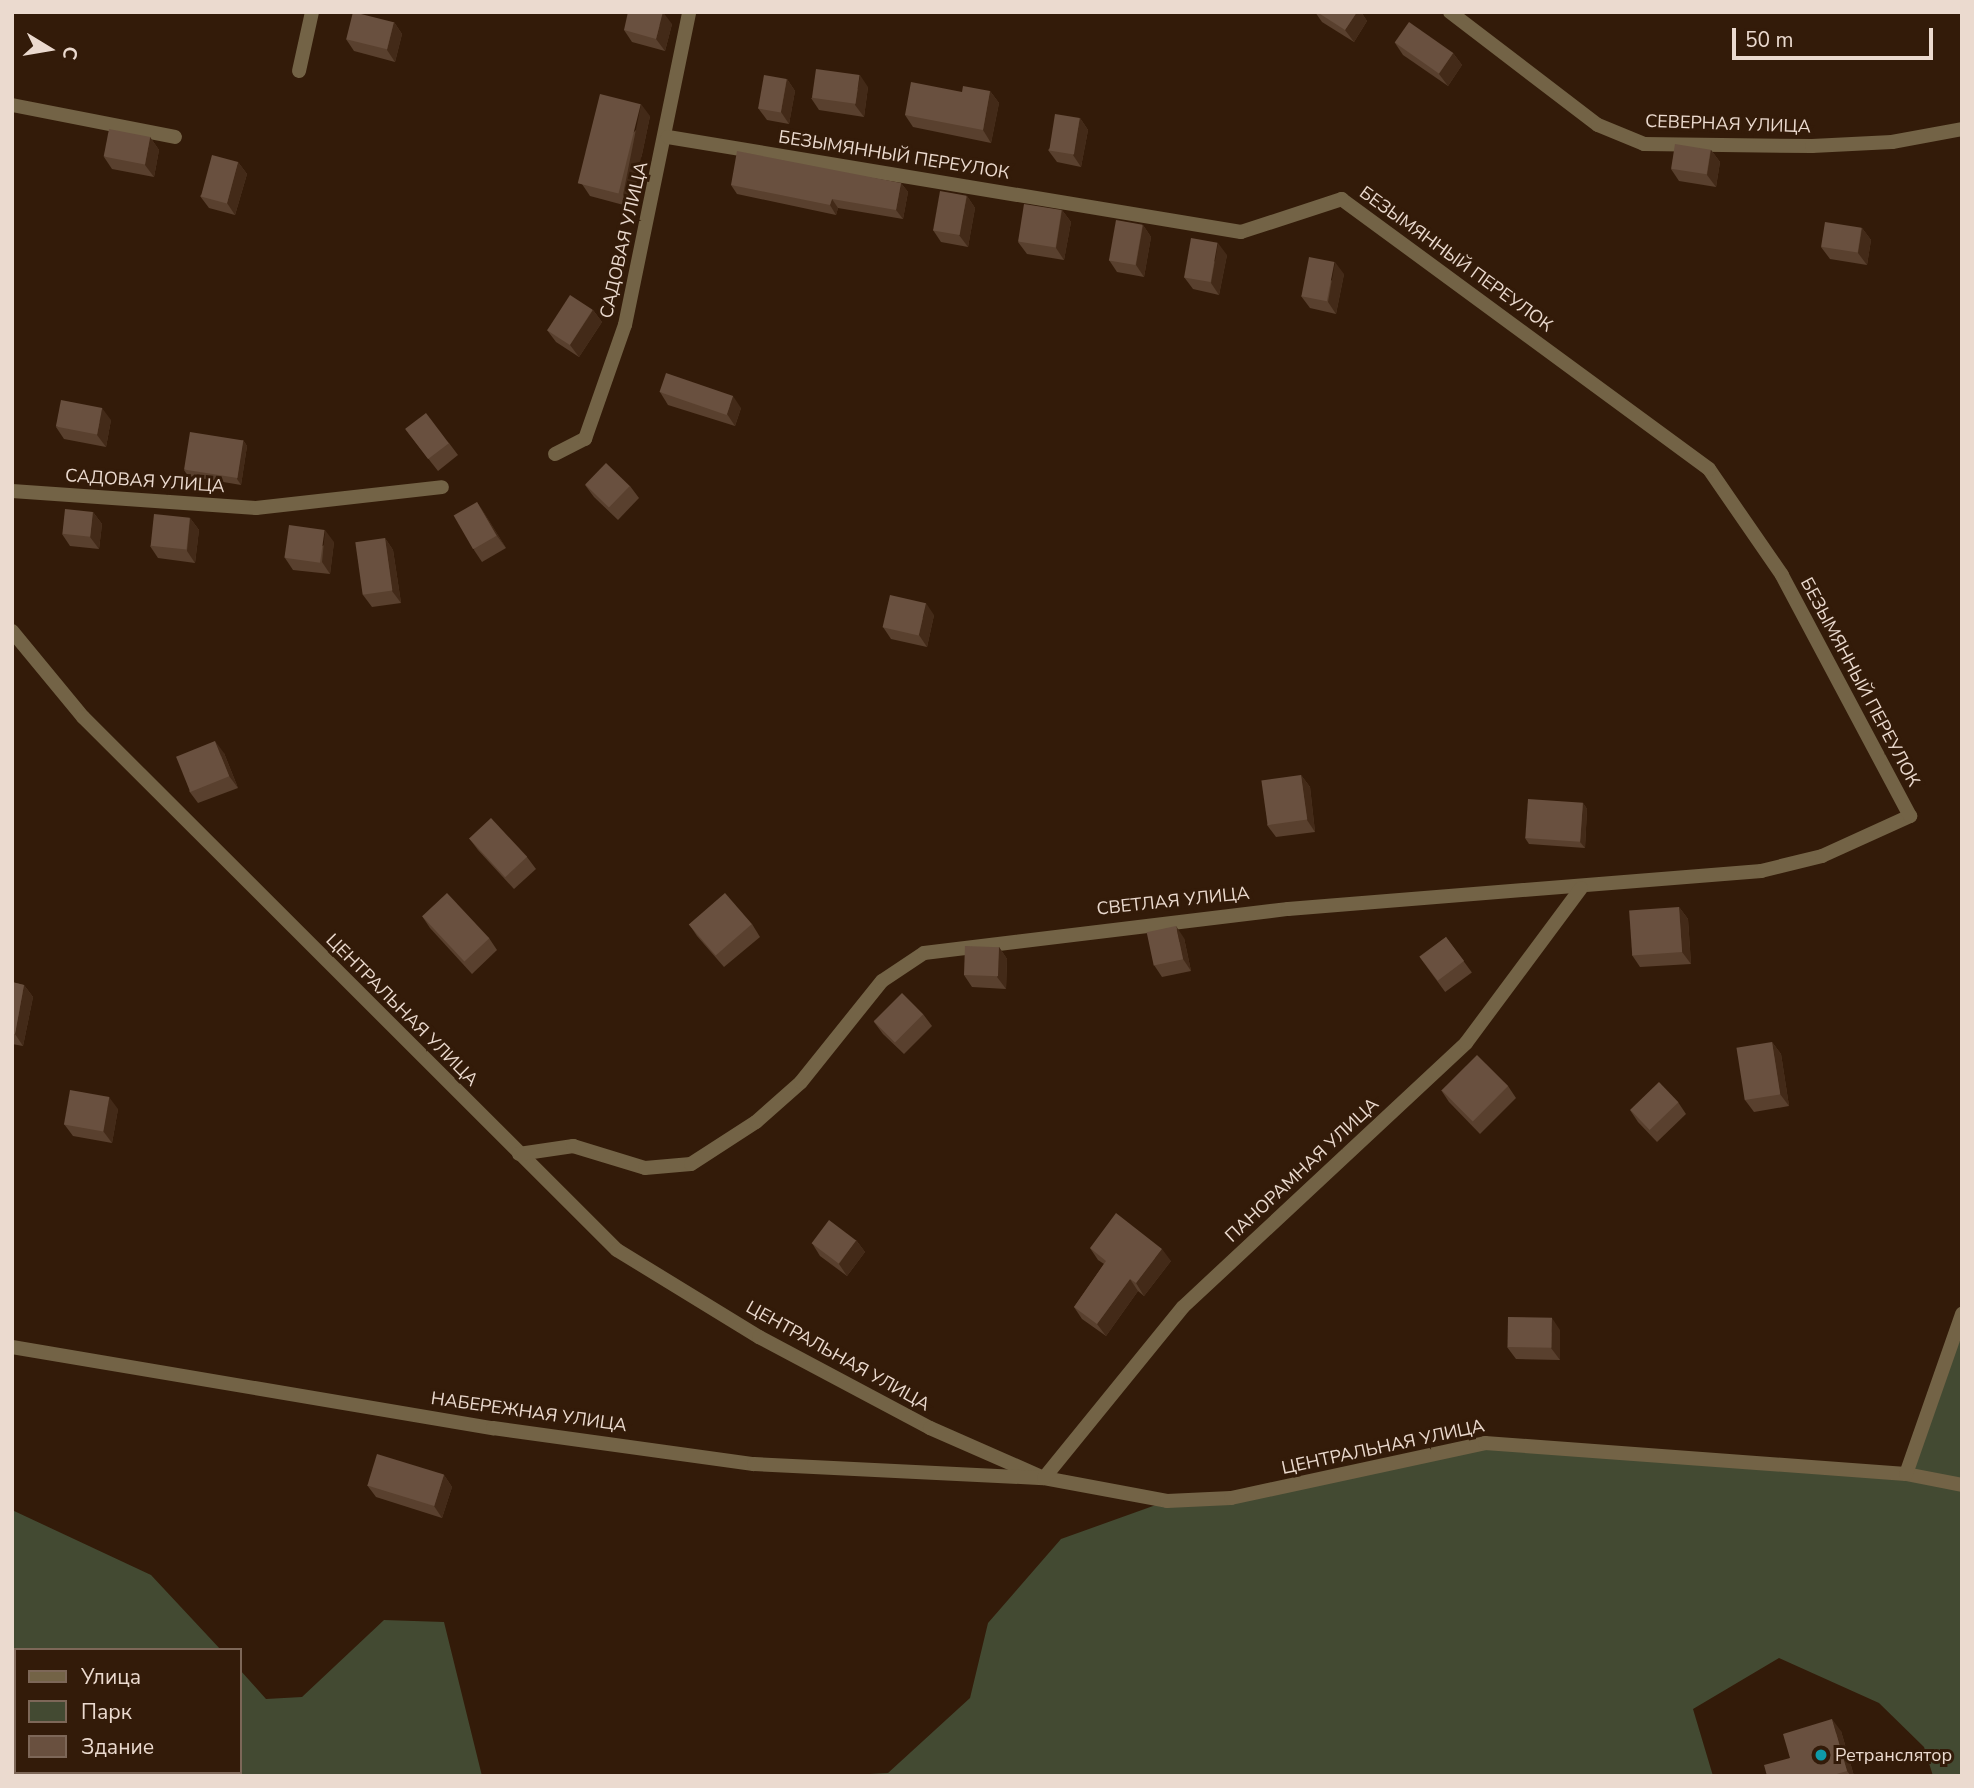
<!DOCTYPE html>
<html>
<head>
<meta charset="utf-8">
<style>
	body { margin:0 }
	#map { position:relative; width:1974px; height:1788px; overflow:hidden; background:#331b09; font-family:"Nunito Sans",sans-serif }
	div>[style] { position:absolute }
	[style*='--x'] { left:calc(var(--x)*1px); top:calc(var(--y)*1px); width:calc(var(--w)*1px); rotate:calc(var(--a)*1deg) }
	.green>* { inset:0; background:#434a32 }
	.minor>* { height:14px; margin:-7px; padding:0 7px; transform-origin:7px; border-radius:7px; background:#736346 }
	.wall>* { inset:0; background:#59402e; transform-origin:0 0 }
	.shaded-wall>* { inset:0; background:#432a18 }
	.building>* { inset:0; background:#69503f; transform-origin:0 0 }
	.dots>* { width:19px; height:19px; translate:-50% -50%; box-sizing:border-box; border:4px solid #331b09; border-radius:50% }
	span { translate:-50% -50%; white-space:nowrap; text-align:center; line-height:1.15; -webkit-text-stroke:6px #331b09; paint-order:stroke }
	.street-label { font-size:18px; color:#ebdacf }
	.poi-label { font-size:18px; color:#ebdacf }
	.left { translate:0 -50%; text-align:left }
	.frame { position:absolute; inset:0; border:14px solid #ebdacf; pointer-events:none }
	.legend { position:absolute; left:14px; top:1648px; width:228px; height:126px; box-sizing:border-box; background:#331b09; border:2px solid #7d6758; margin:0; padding:9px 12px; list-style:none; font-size:21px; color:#ebdacf }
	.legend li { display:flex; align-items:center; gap:14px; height:35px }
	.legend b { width:35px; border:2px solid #7d6758 }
	.north { position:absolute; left:14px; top:14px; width:70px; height:70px; -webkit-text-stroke:5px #331b09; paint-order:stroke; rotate:101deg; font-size:19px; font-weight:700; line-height:28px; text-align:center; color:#ebdacf }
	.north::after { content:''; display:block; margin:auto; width:24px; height:32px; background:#ebdacf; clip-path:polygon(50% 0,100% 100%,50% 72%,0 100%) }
	.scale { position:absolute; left:1732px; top:28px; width:201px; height:32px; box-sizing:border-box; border:4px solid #ebdacf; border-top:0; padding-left:9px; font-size:21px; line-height:24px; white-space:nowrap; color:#ebdacf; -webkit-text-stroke:5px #331b09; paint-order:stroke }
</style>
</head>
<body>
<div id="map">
	<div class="green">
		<div style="clip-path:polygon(1962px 1335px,1962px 1776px,1933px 1776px,1924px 1747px,1879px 1703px,1779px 1658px,1693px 1709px,1713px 1776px,833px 1776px,888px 1773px,970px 1698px,988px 1623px,1061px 1539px,1167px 1501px,1231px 1498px,1485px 1443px,1905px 1474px)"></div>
		<div style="clip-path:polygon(12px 1510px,151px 1575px,221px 1650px,16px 1650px,16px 1772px,240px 1772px,240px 1670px,266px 1699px,302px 1697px,384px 1620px,444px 1622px,482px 1776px,12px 1776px)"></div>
	</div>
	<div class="minor">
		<div style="--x:1450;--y:12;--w:186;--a:37.4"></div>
		<div style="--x:1598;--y:125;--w:50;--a:22.4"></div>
		<div style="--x:1644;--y:144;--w:168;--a:0.7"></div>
		<div style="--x:1812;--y:146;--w:80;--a:-2.9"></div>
		<div style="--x:1892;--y:142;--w:71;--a:-10.5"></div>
		<div style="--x:299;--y:71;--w:60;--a:-77.6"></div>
		<div style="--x:12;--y:105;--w:166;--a:11.1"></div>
		<div style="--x:555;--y:454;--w:34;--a:-27"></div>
		<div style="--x:585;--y:439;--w:121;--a:-70.7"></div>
		<div style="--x:625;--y:325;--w:319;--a:-78.4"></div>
		<div style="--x:12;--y:491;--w:245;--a:4"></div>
		<div style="--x:256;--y:508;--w:187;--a:-6.4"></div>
		<div style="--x:12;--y:631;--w:112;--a:50.5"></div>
		<div style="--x:83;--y:717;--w:754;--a:44.95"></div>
		<div style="--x:617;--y:1250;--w:167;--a:31.5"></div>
		<div style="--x:759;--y:1337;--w:194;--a:28"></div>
		<div style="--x:930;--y:1428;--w:124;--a:23.7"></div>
		<div style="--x:1044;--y:1478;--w:125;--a:10.6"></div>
		<div style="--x:1167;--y:1501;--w:64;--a:-2.7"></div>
		<div style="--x:1231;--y:1498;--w:260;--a:-12.2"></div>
		<div style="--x:1485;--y:1443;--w:422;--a:4.2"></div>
		<div style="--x:1906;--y:1474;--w:57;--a:11.1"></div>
		<div style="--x:519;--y:1154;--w:55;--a:-8.4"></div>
		<div style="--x:573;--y:1146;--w:75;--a:17"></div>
		<div style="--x:645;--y:1168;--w:46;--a:-5"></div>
		<div style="--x:691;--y:1164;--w:77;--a:-32.9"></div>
		<div style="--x:756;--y:1122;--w:60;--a:-41.6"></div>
		<div style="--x:801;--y:1082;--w:129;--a:-51.3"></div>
		<div style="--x:882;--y:981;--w:50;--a:-33.7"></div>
		<div style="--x:924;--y:953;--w:367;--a:-6.9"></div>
		<div style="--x:1288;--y:909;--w:475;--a:-4.6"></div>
		<div style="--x:1761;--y:871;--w:63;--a:-13.8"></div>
		<div style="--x:1822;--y:856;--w:97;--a:-24.4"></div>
		<div style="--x:1910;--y:816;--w:273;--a:-118"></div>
		<div style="--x:1782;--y:575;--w:129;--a:-124.6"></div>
		<div style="--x:1709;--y:469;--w:456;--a:-143.7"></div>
		<div style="--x:1342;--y:199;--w:106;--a:161.9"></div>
		<div style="--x:1241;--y:232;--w:581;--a:-170.59"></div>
		<div style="--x:12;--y:1347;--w:488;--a:9.6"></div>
		<div style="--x:493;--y:1428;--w:263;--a:7.9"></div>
		<div style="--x:754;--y:1464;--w:290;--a:2.8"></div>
		<div style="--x:1044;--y:1478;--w:220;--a:-50.9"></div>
		<div style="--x:1183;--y:1307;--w:387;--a:-43"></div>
		<div style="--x:1466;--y:1043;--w:193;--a:-53.4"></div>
		<div style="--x:1906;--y:1474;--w:170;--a:-70.7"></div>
	</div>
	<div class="wall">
		<div style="clip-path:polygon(1315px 12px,1361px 12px,1367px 21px,1354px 42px,1322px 22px)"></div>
		<div style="clip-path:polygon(394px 22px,402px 34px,395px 62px,354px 51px,346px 39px)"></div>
		<div style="clip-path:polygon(672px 24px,665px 51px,632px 42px,624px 30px)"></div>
		<div style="clip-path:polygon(1395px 43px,1453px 53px,1462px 65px,1448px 86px,1403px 55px)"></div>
		<div style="clip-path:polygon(787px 79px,795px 91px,789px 124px,767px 120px,758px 108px)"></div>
		<div style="clip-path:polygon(868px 87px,864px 117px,819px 110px,811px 98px)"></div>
		<div style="clip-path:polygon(990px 91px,999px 103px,991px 143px,913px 127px,905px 115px)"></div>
		<div style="clip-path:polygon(650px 116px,631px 207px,590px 196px,582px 184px)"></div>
		<div style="clip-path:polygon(1080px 118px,1088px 130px,1081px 167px,1057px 162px,1048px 150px)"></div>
		<div style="clip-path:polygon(150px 137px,159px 150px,154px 177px,112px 169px,104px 157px)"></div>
		<div style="clip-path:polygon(1711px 150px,1720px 162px,1716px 187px,1679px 181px,1671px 169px)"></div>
		<div style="clip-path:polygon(238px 162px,247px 174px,235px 215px,209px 208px,200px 196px)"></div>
		<div style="clip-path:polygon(901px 183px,908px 192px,903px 219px,838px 208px,836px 215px,737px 194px,731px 185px)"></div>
		<div style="clip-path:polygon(967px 196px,975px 208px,968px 247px,941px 242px,933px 230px)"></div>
		<div style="clip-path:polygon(1062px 210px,1071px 222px,1064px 260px,1027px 254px,1018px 242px)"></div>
		<div style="clip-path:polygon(1143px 225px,1151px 237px,1144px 277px,1117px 272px,1109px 260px)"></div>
		<div style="clip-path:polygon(1862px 228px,1871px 240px,1867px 265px,1830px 259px,1821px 247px)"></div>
		<div style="clip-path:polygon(1227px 255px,1219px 295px,1193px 289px,1184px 277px)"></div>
		<div style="clip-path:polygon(1344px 274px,1336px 314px,1310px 308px,1301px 296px)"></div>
		<div style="clip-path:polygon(593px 310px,602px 322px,579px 357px,556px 342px,547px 330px)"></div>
		<div style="clip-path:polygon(660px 392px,741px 408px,735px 426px,668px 405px)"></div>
		<div style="clip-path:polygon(111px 420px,106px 447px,64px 439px,56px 427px)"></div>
		<div style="clip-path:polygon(405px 429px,449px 443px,458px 455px,438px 471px)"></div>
		<div style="clip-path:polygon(243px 440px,247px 446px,241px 485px,188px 476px,184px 470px)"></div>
		<div style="clip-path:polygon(585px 485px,630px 486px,639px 498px,618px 520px,594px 497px)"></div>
		<div style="clip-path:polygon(477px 502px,506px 548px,482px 562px,474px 550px)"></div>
		<div style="clip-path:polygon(93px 512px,102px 524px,99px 549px,70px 546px,62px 534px)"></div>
		<div style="clip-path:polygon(190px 518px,199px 530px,195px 563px,158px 558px,150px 546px)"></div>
		<div style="clip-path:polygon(385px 538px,393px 550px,401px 603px,372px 607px,363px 595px)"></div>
		<div style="clip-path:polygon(334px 542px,330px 574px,293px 570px,285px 558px)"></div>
		<div style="clip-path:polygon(934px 615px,927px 647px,891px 639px,883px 627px)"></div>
		<div style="clip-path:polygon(224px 753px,238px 788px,198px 803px,189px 791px)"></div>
		<div style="clip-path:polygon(1301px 775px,1310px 787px,1315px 832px,1276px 837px,1267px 825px)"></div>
		<div style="clip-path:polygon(1583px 803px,1587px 809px,1585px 848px,1529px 844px,1525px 838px)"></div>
		<div style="clip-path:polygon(469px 838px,527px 857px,536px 869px,514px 889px,478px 850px)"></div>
		<div style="clip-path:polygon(1679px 907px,1688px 919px,1691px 964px,1640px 967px,1632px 955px)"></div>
		<div style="clip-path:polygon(422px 916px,489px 938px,497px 950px,472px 974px,430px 928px)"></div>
		<div style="clip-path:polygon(689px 924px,752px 924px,760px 937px,724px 967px,697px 936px)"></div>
		<div style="left:1446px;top:937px;width:44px;height:33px;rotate:54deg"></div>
		<div style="clip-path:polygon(1184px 938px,1191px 971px,1162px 977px,1154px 965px)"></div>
		<div style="clip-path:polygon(999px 947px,1007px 959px,1006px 989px,972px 987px,964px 975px)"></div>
		<div style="clip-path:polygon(12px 982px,24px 985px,33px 997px,23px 1046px,12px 1044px)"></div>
		<div style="clip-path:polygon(923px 1014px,932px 1026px,904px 1054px,883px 1034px,874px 1022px)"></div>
		<div style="clip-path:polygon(1772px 1042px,1781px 1054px,1789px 1106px,1754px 1112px,1745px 1100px)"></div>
		<div style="clip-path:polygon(1508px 1086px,1516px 1098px,1480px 1134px,1449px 1102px,1441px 1090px)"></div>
		<div style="clip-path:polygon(1678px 1102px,1686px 1114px,1657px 1142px,1638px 1122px,1630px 1110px)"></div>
		<div style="clip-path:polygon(118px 1109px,112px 1143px,73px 1136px,64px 1124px)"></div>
		<div style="clip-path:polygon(856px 1240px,865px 1252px,847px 1276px,820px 1256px,812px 1243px)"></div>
		<div style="clip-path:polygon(1090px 1248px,1171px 1261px,1144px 1296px,1138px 1291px,1106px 1336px,1082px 1319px,1074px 1307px,1104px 1264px,1098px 1260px)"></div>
		<div style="clip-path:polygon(1560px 1330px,1560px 1360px,1516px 1359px,1507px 1347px)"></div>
		<div style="clip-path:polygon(444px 1475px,452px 1487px,442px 1518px,376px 1497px,367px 1485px)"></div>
		<div style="clip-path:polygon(1841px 1731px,1854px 1776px,1767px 1776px,1790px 1758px)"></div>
	</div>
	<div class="shaded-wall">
		<div style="clip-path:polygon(663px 12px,672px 24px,665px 51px,656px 39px)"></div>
		<div style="clip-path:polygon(1357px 12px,1361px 12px,1367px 21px,1354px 42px,1345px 30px)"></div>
		<div style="clip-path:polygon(394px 22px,402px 34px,395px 62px,387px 50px)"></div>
		<div style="clip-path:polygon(1453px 53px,1462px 65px,1448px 86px,1439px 74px)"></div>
		<div style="clip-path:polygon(860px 75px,868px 87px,864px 117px,855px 105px)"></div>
		<div style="clip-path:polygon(787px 79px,795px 91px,789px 124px,781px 112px)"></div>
		<div style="clip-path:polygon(990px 91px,999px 103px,991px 143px,983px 130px)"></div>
		<div style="clip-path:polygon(641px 104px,650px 116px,631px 207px,623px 195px)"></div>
		<div style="clip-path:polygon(1080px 118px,1088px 130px,1081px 167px,1073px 155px)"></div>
		<div style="clip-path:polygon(150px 137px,159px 150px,154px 177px,145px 165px)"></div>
		<div style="clip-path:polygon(1711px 150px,1720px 162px,1716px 187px,1707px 175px)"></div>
		<div style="clip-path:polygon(238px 162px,247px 174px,235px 215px,227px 203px)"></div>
		<div style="clip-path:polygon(901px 183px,908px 192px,903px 219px,896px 210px)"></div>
		<div style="clip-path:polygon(967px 196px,975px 208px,968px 247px,959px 235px)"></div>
		<div style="clip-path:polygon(832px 199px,838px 208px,836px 215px,830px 205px)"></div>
		<div style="clip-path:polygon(1062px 210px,1071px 222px,1064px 260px,1056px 248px)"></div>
		<div style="clip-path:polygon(1143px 225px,1151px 237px,1144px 277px,1136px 265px)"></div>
		<div style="clip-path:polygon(1862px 228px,1871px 240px,1867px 265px,1858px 253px)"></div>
		<div style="clip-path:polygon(1218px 243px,1227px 255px,1219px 295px,1211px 283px)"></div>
		<div style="clip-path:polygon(1335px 262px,1344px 274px,1336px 314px,1328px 302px)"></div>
		<div style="clip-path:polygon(593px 310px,602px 322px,579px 357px,570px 345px)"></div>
		<div style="clip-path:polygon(733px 396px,741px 408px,735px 426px,727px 414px)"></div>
		<div style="clip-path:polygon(102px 408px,111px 420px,106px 447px,97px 435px)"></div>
		<div style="clip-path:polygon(243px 440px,247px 446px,241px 485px,237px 479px)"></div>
		<div style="clip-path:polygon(477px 502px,485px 514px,506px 548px,497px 536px)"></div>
		<div style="clip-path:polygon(93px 512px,102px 524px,99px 549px,90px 537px)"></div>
		<div style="clip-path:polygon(190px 518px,199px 530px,195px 563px,187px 551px)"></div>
		<div style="clip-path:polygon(325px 530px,334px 542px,330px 574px,322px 562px)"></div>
		<div style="clip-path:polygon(385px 538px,393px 550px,401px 603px,392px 591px)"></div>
		<div style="clip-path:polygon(926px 603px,934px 615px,927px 647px,919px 635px)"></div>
		<div style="clip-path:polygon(215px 741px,224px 753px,238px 788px,229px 776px)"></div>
		<div style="clip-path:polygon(1301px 775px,1310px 787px,1315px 832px,1307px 820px)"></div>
		<div style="clip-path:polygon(1583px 803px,1587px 809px,1585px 848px,1580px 842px)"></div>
		<div style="clip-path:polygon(1679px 907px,1688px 919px,1691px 964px,1682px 952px)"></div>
		<div style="clip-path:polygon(1176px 926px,1184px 938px,1191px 971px,1183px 959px)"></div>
		<div style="clip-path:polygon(999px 947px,1007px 959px,1006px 989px,997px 977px)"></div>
		<div style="clip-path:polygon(24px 985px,33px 997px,23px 1046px,15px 1034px)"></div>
		<div style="clip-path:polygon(1772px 1042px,1781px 1054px,1789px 1106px,1780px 1094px)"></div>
		<div style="clip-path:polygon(109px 1097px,118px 1109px,112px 1143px,103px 1131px)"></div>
		<div style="clip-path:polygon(856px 1240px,865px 1252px,847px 1276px,839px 1264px)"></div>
		<div style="clip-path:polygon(1162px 1249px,1171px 1261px,1144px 1296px,1136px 1283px)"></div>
		<div style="clip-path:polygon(1130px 1279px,1138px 1291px,1106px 1336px,1097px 1324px)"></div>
		<div style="clip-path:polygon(1552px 1318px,1560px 1330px,1560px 1360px,1551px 1348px)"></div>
		<div style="clip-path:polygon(444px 1475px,452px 1487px,442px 1518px,434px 1506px)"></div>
		<div style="clip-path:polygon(1832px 1719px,1841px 1731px,1854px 1776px,1851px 1776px,1847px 1771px)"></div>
	</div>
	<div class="building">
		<div style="left:353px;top:12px;width:42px;height:28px;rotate:14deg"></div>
		<div style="clip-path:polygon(628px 12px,663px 12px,656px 39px,624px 30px)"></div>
		<div style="clip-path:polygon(1317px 12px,1357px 12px,1345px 30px)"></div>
		<div style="left:1409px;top:22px;width:54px;height:25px;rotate:35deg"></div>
		<div style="left:816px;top:69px;width:44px;height:29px;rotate:8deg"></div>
		<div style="left:764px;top:75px;width:23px;height:34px;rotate:10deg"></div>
		<div style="clip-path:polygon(911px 82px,962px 92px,963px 86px,990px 91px,983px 130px,905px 115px)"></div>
		<div style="left:600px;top:94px;width:42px;height:92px;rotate:14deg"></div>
		<div style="left:1055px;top:114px;width:25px;height:37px;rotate:9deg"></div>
		<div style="left:109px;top:129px;width:42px;height:28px;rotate:11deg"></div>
		<div style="left:1675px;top:144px;width:36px;height:25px;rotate:9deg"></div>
		<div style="clip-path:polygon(737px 151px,901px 183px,896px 210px,832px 199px,830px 205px,731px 185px)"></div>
		<div style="left:212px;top:155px;width:27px;height:43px;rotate:15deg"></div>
		<div style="left:940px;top:191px;width:27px;height:40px;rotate:10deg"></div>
		<div style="left:1024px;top:204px;width:38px;height:38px;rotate:9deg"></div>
		<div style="left:1116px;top:220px;width:27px;height:41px;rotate:10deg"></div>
		<div style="left:1825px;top:222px;width:37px;height:25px;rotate:9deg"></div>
		<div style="left:1191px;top:238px;width:27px;height:40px;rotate:10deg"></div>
		<div style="left:1309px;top:257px;width:26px;height:40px;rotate:11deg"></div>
		<div style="left:570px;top:295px;width:27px;height:42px;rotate:33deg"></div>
		<div style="left:666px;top:373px;width:71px;height:20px;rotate:19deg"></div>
		<div style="left:61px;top:400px;width:42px;height:27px;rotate:11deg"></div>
		<div style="left:426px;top:413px;width:38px;height:26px;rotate:53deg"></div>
		<div style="left:190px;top:432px;width:54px;height:38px;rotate:9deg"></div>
		<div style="left:606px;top:463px;width:33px;height:30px;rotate:44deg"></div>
		<div style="left:477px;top:502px;width:39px;height:27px;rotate:60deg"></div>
		<div style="left:65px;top:509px;width:28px;height:25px;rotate:6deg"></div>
		<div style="left:154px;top:514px;width:36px;height:32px;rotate:6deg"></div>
		<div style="left:289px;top:525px;width:36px;height:33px;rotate:8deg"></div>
		<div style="left:385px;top:538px;width:53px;height:30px;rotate:82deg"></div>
		<div style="left:890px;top:595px;width:37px;height:33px;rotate:13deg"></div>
		<div style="left:215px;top:741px;width:38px;height:42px;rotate:68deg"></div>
		<div style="left:1301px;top:775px;width:45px;height:40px;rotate:82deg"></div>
		<div style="left:1528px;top:799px;width:55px;height:39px;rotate:4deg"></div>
		<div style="left:491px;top:818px;width:53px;height:30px;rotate:47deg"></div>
		<div style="left:447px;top:893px;width:62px;height:34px;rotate:47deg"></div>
		<div style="left:725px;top:893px;width:41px;height:48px;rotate:49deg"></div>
		<div style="left:1679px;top:907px;width:45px;height:50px;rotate:86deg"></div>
		<div style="left:1176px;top:926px;width:34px;height:30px;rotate:78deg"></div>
		<div style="left:1446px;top:937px;width:30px;height:33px;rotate:53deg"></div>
		<div style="left:965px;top:946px;width:34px;height:29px;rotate:2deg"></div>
		<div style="clip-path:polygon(12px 982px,24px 985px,15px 1034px,12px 1034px)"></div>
		<div style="left:902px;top:993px;width:30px;height:40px;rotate:45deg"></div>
		<div style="left:1772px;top:1042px;width:53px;height:36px;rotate:81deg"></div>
		<div style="left:1477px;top:1055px;width:44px;height:50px;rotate:45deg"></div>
		<div style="left:1659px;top:1082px;width:28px;height:40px;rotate:46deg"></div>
		<div style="left:70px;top:1090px;width:40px;height:35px;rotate:10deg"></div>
		<div style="clip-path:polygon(1116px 1213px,1162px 1249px,1136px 1283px,1130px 1279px,1097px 1324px,1074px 1307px,1106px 1261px,1090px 1248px)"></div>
		<div style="left:829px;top:1220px;width:34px;height:29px;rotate:37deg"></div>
		<div style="left:1508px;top:1317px;width:44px;height:30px;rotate:1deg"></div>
		<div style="left:377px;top:1454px;width:70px;height:33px;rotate:17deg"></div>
		<div style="clip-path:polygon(1832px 1719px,1847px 1771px,1830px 1776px,1767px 1776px,1764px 1765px,1790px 1758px,1783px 1734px)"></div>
	</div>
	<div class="dots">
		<div style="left:1821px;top:1755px;background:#0f9aa8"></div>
	</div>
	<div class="street-label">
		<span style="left:1728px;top:124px;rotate:2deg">СЕВЕРНАЯ УЛИЦА</span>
		<span style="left:894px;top:155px;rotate:9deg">БЕЗЫМЯННЫЙ ПЕРЕУЛОК</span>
		<span style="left:624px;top:240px;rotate:-77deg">САДОВАЯ УЛИЦА</span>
		<span style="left:1456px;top:259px;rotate:36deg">БЕЗЫМЯННЫЙ ПЕРЕУЛОК</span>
		<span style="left:145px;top:481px;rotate:4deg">САДОВАЯ УЛИЦА</span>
		<span style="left:1860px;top:682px;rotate:62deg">БЕЗЫМЯННЫЙ ПЕРЕУЛОК</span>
		<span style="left:1173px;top:901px;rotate:-6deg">СВЕТЛАЯ УЛИЦА</span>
		<span style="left:402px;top:1010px;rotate:45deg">ЦЕНТРАЛЬНАЯ УЛИЦА</span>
		<span style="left:1302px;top:1170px;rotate:-43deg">ПАНОРАМНАЯ УЛИЦА</span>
		<span style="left:838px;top:1356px;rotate:29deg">ЦЕНТРАЛЬНАЯ УЛИЦА</span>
		<span style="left:529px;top:1412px;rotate:8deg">НАБЕРЕЖНАЯ УЛИЦА</span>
		<span style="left:1383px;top:1447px;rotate:-12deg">ЦЕНТРАЛЬНАЯ УЛИЦА</span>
	</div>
	<div class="poi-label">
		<span class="left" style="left:1835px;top:1755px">Ретранслятор</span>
	</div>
	<div class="frame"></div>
	<ul class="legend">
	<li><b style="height:9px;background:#736346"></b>Улица</li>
	<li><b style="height:19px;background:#434a32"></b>Парк</li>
	<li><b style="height:19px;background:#69503f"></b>Здание</li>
	</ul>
	<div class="north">С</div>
	<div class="scale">50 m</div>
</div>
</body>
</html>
